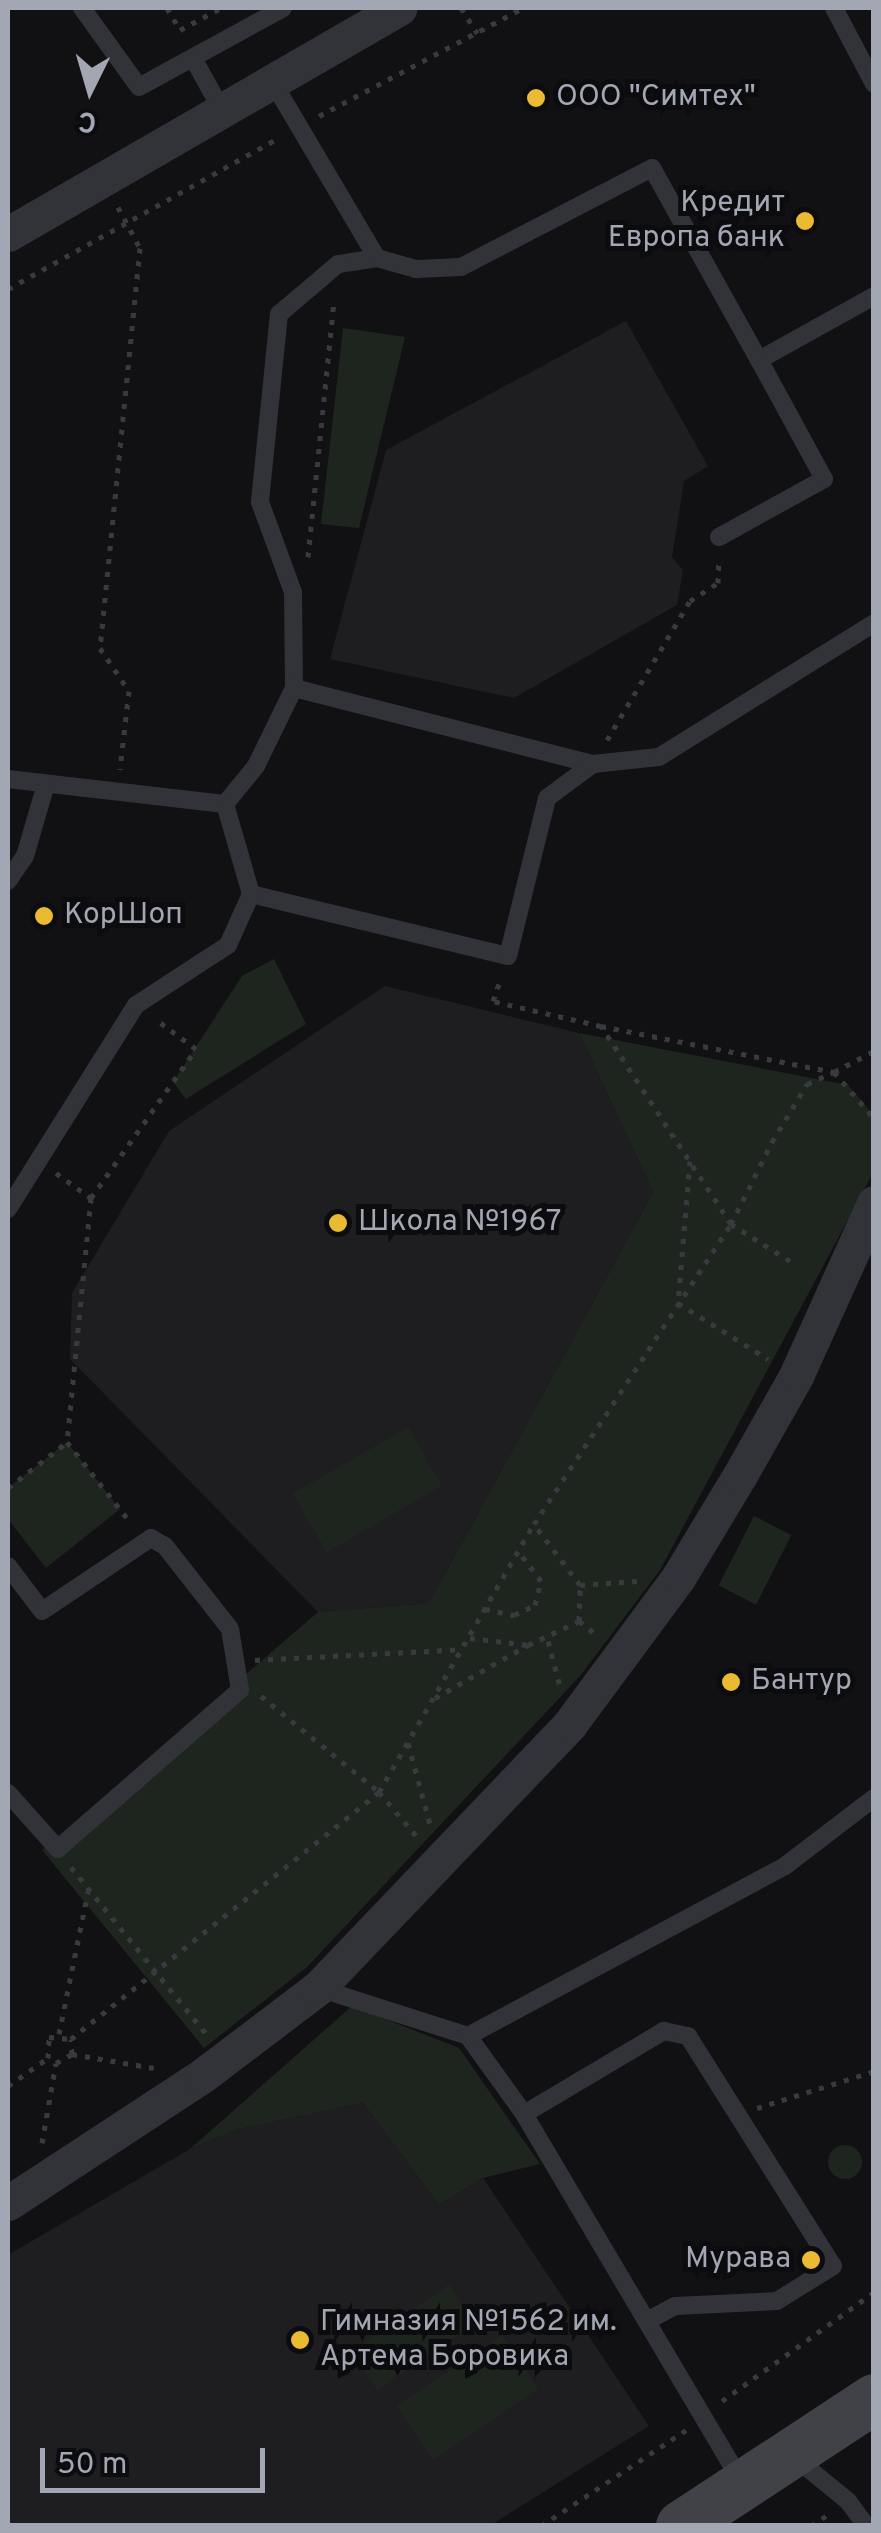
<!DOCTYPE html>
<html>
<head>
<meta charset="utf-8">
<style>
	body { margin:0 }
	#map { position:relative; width:881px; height:2533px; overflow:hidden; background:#111113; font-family:Overpass,sans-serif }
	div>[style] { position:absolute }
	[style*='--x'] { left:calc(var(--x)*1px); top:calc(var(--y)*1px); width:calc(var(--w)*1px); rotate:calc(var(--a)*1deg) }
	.built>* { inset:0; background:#1e1d20 }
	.green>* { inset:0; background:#1e251f; transform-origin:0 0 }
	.round { border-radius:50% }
	.path>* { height:5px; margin-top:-2.5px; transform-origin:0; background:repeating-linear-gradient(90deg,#393a3e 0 5px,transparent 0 13px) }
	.service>* { height:18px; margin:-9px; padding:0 9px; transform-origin:9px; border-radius:9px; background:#323338 }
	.minor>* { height:35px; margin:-17.5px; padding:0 17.5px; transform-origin:17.5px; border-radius:17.5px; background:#323338 }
	.secondary>* { height:50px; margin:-25px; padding:0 25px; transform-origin:25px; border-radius:25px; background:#414247 }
	.dots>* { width:28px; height:28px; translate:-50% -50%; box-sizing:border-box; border:5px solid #0c0c0e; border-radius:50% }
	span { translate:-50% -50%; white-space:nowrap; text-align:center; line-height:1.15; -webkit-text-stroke:10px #0c0c0e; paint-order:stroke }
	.poi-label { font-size:30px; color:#a3a7b3 }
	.left { translate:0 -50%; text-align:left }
	.right { translate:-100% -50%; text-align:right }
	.frame { position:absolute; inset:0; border:10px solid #a3a7b3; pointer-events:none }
	.north { position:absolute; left:40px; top:40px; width:100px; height:100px; -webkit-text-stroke:8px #0c0c0e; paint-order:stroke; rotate:185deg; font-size:28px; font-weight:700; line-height:40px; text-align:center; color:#a3a7b3 }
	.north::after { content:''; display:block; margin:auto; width:35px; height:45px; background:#a3a7b3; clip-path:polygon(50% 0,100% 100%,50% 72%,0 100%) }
	.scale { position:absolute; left:40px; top:2448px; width:225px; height:45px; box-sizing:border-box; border:5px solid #a3a7b3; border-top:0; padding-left:12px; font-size:30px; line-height:35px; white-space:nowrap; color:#a3a7b3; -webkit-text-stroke:8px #0c0c0e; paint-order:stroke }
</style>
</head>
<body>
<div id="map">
	<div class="built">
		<div style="clip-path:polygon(626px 321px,708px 466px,684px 481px,672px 557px,683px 570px,677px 605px,514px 698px,330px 659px,386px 450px)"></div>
		<div style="clip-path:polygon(385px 986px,579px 1033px,653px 1192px,429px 1603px,318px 1612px,70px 1359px,72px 1293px,169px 1131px)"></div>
		<div style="clip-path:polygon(363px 2103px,439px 2205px,483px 2178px,649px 2426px,491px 2525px,8px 2525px,8px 2255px,190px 2149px,239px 2129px)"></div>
	</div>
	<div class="green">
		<div style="clip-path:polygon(343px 328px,405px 337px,359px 528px,321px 524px)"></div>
		<div style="clip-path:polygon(274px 959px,306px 1024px,186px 1099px,173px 1082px,242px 976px)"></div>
		<div style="clip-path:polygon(579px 1033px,848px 1085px,873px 1114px,873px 1173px,660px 1570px,580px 1676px,307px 1967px,204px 2048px,42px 1850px,318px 1612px,429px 1603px,653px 1192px)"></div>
		<div style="left:408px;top:1427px;width:68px;height:133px;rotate:60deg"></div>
		<div style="clip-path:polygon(67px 1442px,120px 1509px,46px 1568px,8px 1519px,8px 1488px)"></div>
		<div style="left:754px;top:1516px;width:42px;height:78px;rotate:27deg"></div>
		<div style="clip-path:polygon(352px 2006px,459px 2048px,540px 2164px,483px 2178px,439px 2205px,363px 2103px,239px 2129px,190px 2149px)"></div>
		<div class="round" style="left:828px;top:2145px;width:34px;height:34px"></div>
		<div style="left:449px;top:2285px;width:47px;height:118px;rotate:56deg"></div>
		<div style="left:502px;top:2335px;width:65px;height:127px;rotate:56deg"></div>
	</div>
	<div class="path">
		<div style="--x:167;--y:8;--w:26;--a:59"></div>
		<div style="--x:180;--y:30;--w:47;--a:-28.2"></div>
		<div style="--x:461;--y:8;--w:30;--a:57"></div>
		<div style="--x:319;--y:116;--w:231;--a:-27.9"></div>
		<div style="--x:118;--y:207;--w:47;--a:61.8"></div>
		<div style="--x:140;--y:248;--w:402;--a:95.7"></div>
		<div style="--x:100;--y:648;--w:52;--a:56"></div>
		<div style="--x:129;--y:691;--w:79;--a:96.6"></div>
		<div style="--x:8;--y:289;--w:309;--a:-29.2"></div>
		<div style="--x:308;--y:557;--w:258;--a:-84.2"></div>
		<div style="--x:607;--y:740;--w:162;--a:-59.2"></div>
		<div style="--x:690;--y:601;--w:33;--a:-33"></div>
		<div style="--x:718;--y:583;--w:23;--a:-88"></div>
		<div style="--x:601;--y:1026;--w:237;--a:11.2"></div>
		<div style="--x:834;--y:1072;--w:45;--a:-27.7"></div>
		<div style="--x:690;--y:1161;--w:143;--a:94.8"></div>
		<div style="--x:678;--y:1303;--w:106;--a:31.9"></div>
		<div style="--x:56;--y:1173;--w:43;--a:35.5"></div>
		<div style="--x:91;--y:1198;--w:245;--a:95.6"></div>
		<div style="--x:91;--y:1198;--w:182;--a:-54.8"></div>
		<div style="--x:196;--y:1049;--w:49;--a:-143.4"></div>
		<div style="--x:790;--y:1261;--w:70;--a:-147.9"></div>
		<div style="--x:731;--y:1224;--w:92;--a:-63.4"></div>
		<div style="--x:772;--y:1142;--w:68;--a:-58.9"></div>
		<div style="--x:807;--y:1084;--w:30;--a:-24"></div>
		<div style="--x:834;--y:1072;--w:61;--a:49"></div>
		<div style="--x:8;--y:1488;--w:75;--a:-37.9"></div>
		<div style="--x:67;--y:1442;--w:103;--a:51.7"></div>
		<div style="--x:580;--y:1585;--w:57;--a:-4"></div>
		<div style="--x:485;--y:1609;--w:30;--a:12"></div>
		<div style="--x:514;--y:1615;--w:23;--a:-25"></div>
		<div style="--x:535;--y:1605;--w:25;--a:-76"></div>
		<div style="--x:541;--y:1581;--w:38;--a:-127"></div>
		<div style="--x:579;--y:1621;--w:23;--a:38"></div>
		<div style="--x:470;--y:1638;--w:58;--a:6.9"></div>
		<div style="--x:528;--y:1645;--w:56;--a:-25.2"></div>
		<div style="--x:579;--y:1621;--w:36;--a:-88"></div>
		<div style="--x:580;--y:1585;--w:76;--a:-127"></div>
		<div style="--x:548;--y:1641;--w:47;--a:75.1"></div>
		<div style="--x:255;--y:1660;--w:207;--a:-3"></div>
		<div style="--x:261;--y:1696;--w:152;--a:39.1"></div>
		<div style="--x:379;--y:1792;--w:62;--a:49.6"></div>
		<div style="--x:435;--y:1698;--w:107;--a:-29.7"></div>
		<div style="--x:408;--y:1743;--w:84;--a:74.8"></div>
		<div style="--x:71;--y:1867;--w:215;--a:51"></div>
		<div style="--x:59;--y:2034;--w:146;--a:-78.5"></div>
		<div style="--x:72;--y:2054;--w:83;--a:9.7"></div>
		<div style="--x:8;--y:2086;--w:49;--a:-35"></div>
		<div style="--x:48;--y:2058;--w:21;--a:-87"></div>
		<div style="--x:49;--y:2037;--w:22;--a:5"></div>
		<div style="--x:71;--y:2039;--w:395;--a:-38.7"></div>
		<div style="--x:379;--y:1792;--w:310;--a:-60"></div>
		<div style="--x:534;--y:1524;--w:359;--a:-56.7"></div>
		<div style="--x:731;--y:1224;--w:237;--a:-123.3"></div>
		<div style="--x:601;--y:1026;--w:111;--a:-167"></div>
		<div style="--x:493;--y:1001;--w:24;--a:-71"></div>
		<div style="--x:757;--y:2108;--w:123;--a:-17.5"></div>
		<div style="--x:42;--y:2143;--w:81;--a:-80.1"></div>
		<div style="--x:56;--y:2063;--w:18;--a:-29"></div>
		<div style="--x:72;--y:2054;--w:15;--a:-94"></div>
		<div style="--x:722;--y:2401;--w:187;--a:-35.6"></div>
		<div style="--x:541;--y:2526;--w:174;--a:-33.5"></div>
		<div style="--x:811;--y:2526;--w:22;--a:-34"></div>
	</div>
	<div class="service">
		<div style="--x:82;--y:8;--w:97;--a:54.2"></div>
		<div style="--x:139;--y:87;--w:164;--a:-28.7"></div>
		<div style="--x:834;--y:8;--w:86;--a:62.2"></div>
		<div style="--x:193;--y:58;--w:56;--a:61.1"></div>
		<div style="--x:271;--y:79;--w:208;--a:59.4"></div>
		<div style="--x:377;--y:258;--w:39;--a:171"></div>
		<div style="--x:338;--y:264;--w:77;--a:139.7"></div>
		<div style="--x:279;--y:314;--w:189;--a:95.8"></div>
		<div style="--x:260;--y:502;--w:96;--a:69.9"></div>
		<div style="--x:293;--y:592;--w:96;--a:89.4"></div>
		<div style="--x:377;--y:258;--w:41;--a:15.8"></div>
		<div style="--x:416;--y:269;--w:45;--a:-2.5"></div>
		<div style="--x:461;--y:267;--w:215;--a:-27.4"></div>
		<div style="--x:652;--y:168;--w:220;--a:60.9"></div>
		<div style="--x:759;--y:360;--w:132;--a:-29.1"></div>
		<div style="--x:719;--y:537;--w:120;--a:-28.9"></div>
		<div style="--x:824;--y:479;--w:136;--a:-118.6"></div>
		<div style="--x:8;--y:779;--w:218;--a:6.6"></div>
		<div style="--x:225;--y:804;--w:49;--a:-50.8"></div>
		<div style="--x:256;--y:766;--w:87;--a:-64"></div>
		<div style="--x:294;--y:688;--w:309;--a:14.3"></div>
		<div style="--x:8;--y:881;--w:30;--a:-56"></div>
		<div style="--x:25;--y:856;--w:75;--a:-73.7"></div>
		<div style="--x:251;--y:894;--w:264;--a:13.6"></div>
		<div style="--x:508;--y:956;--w:163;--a:-76.1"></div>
		<div style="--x:547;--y:798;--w:57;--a:-36.5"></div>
		<div style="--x:593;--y:764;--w:66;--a:-6.1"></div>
		<div style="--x:659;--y:757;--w:253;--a:-31.9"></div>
		<div style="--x:8;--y:1209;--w:241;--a:-57.9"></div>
		<div style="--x:136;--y:1005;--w:110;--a:-33.1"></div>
		<div style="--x:228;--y:945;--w:56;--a:-65.7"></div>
		<div style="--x:251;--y:894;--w:94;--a:-106.1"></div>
		<div style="--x:8;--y:1566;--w:56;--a:52.9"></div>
		<div style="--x:42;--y:1611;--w:131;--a:-33.8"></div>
		<div style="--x:151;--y:1538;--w:16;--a:30"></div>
		<div style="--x:165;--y:1546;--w:105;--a:51.9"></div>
		<div style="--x:230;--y:1629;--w:62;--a:80.7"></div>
		<div style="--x:240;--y:1690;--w:242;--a:138.9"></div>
		<div style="--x:58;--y:1849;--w:75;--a:-131.8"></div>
		<div style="--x:318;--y:1988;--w:157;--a:17.7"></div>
		<div style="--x:468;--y:2036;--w:96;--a:54.3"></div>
		<div style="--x:524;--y:2114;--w:430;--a:59.4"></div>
		<div style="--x:468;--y:2036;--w:360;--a:-28.2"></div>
		<div style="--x:785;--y:1866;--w:112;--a:-37.4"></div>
		<div style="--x:524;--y:2114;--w:163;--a:-30.7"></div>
		<div style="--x:664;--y:2031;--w:25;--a:12"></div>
		<div style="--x:688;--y:2036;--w:272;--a:57.8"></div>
		<div style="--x:833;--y:2266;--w:66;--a:148"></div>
		<div style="--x:777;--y:2301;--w:102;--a:177.2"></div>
		<div style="--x:675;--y:2306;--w:32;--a:152"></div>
		<div style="--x:794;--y:2457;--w:70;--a:39.2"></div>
		<div style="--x:848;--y:2501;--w:31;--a:54"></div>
	</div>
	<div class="minor">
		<div style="--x:8;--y:234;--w:452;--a:-30"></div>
		<div style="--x:8;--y:2203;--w:232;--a:-33.2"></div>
		<div style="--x:202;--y:2076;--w:146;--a:-37.2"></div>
		<div style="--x:318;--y:1988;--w:365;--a:-46.3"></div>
		<div style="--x:570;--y:1724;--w:182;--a:-53.5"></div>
		<div style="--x:678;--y:1578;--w:120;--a:-59"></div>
		<div style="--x:740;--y:1475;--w:114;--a:-60.5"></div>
		<div style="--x:796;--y:1376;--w:190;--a:-65.7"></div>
	</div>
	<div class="secondary">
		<div style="--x:681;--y:2526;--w:231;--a:-33.3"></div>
	</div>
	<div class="dots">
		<div style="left:536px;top:98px;background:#eaba32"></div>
		<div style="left:805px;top:221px;background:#eaba32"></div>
		<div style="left:44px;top:916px;background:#eaba32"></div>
		<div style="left:338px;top:1223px;background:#eaba32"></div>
		<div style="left:731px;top:1682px;background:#eaba32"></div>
		<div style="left:811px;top:2260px;background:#eaba32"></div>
		<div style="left:300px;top:2340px;background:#eaba32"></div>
	</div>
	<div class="poi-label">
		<span class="left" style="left:556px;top:98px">ООО "Симтех"</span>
		<span class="right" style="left:785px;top:221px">Кредит<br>Европа банк</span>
		<span class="left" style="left:64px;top:916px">КорШоп</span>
		<span class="left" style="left:358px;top:1223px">Школа №1967</span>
		<span class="left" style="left:751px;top:1682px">Бантур</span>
		<span class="right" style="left:791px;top:2260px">Мурава</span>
		<span class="left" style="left:320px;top:2340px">Гимназия №1562 им.<br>Артема Боровика</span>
	</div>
	<div class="frame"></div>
	<div class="north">С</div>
	<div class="scale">50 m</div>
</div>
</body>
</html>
